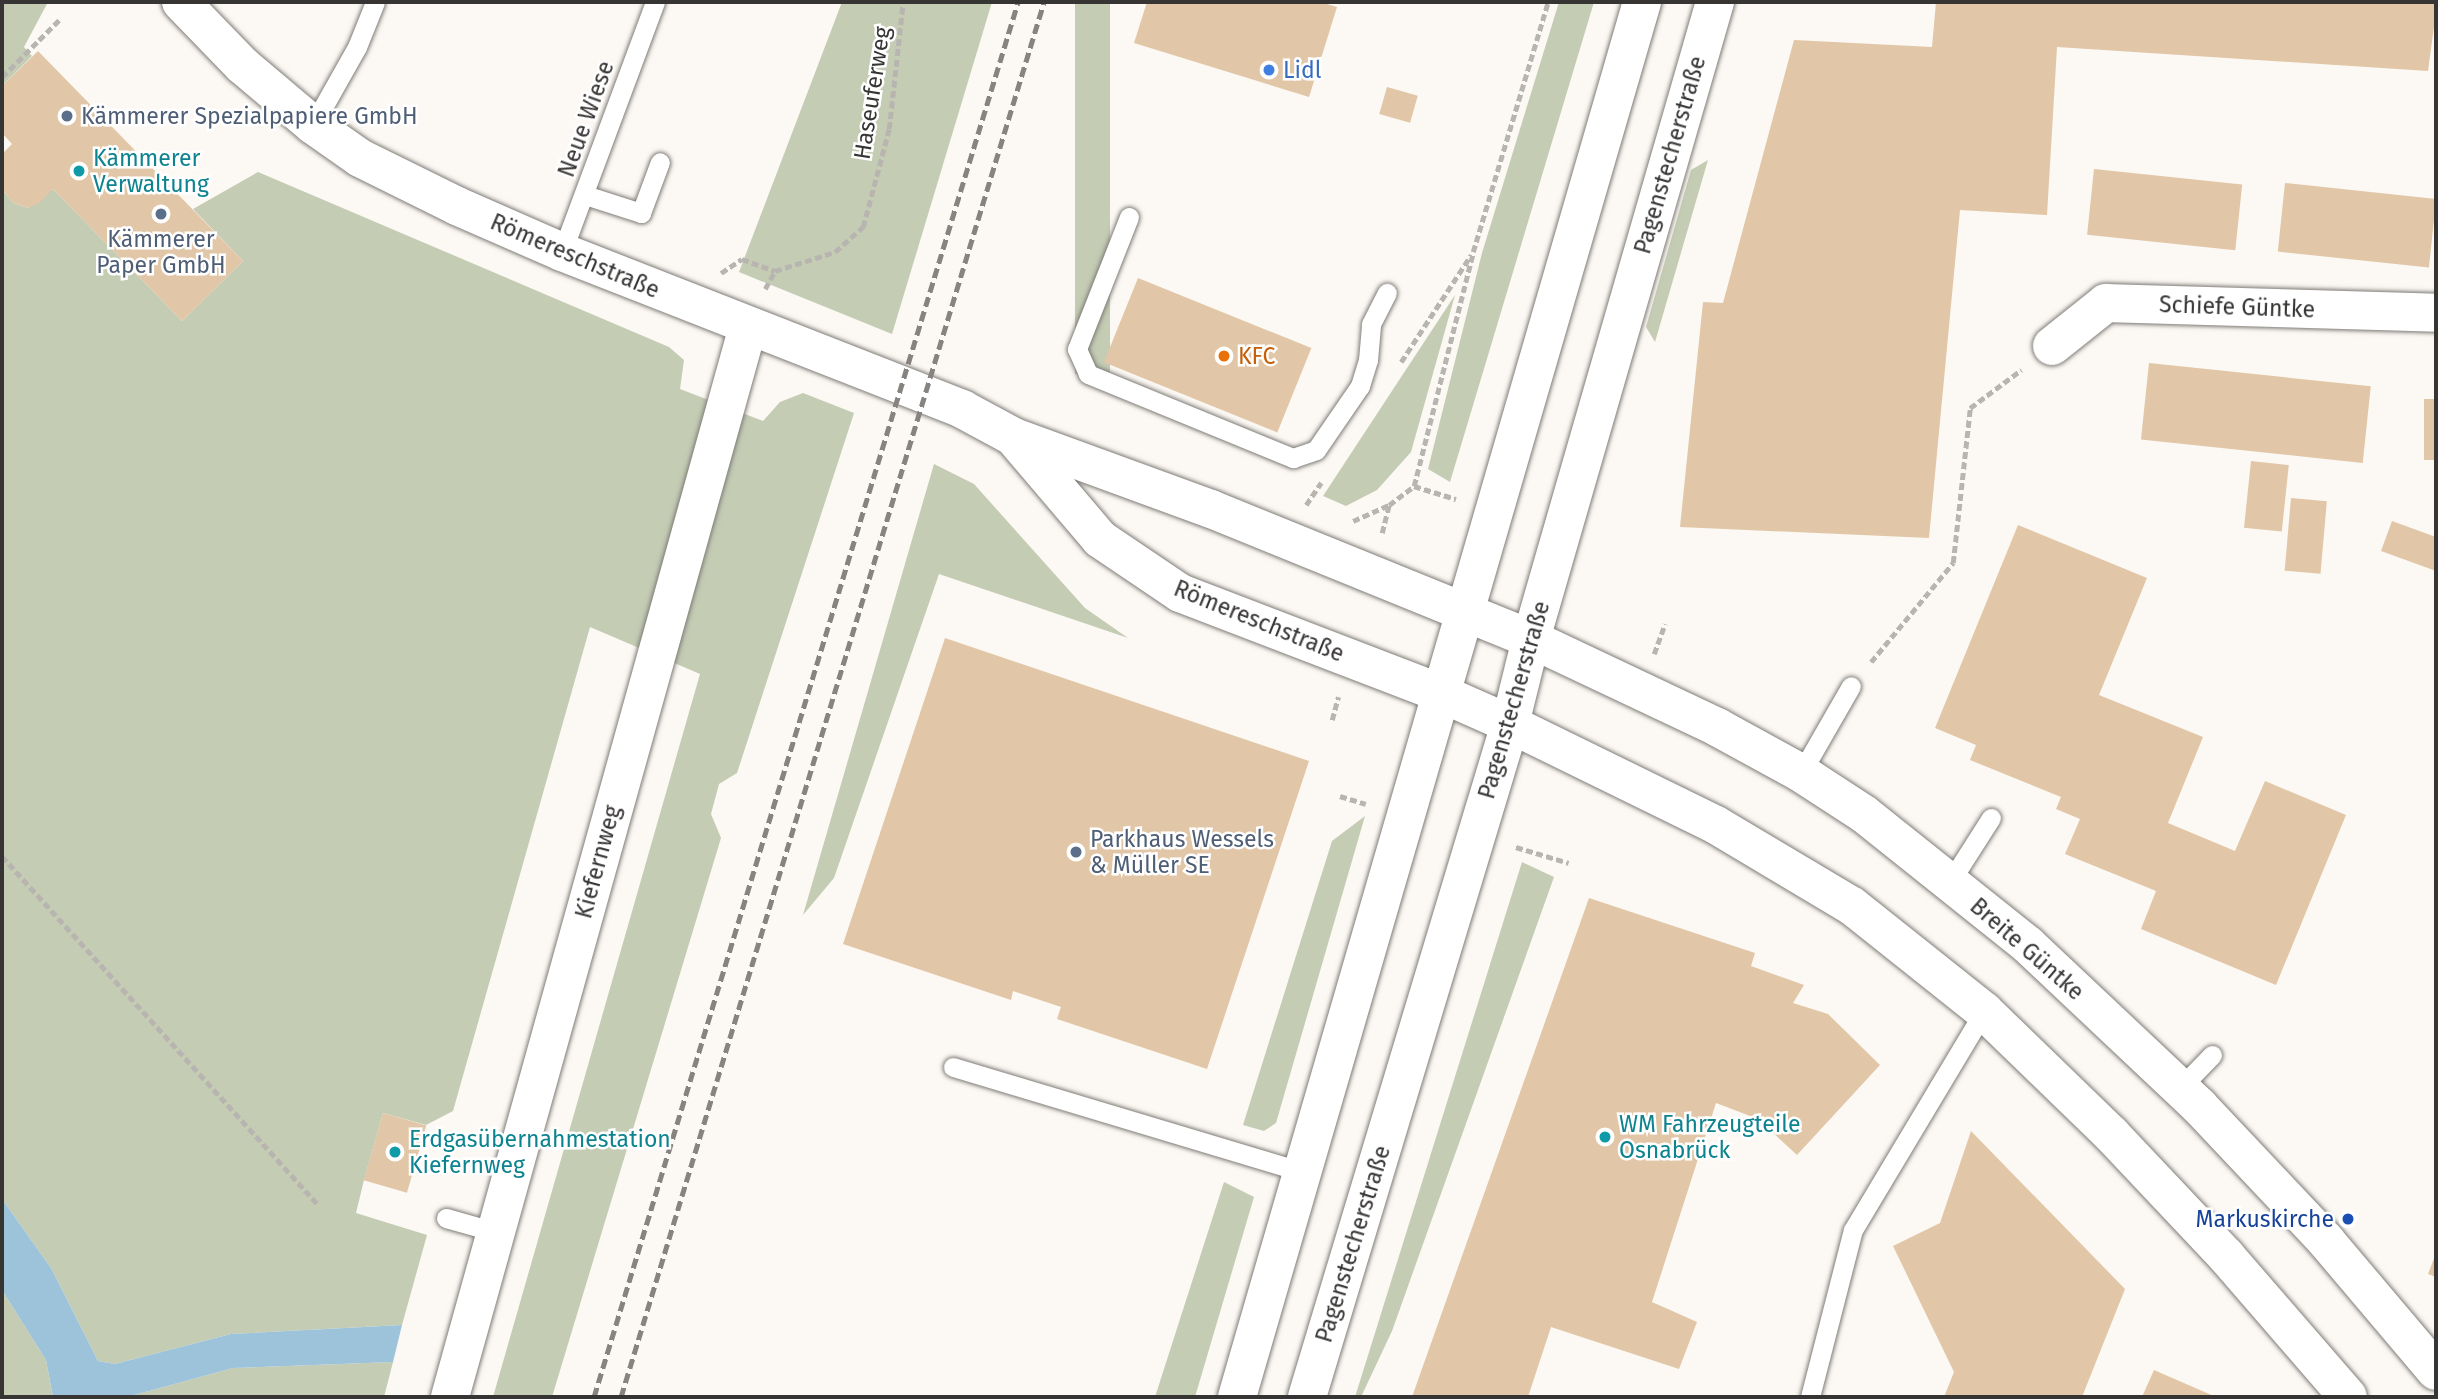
<!DOCTYPE html>
<html>
<head>
<meta charset="utf-8">
<style>
	body { margin:0 }
	#map { position:relative; width:2438px; height:1399px; overflow:hidden; background:#fcf8f3; font-family:"Fira Sans",sans-serif }
	div>[style] { position:absolute }
	[style*='--x'] { left:calc(var(--x)*1px); top:calc(var(--y)*1px); width:calc(var(--w)*1px); rotate:calc(var(--a)*1deg) }
	.green>* { inset:0; background:#c4ccb4; transform-origin:0 0 }
	.water>* { inset:0; background:#9dc3da }
	.building>* { inset:0; background:#e1c7a7; transform-origin:0 0 }
	.path>* { height:4.5px; margin-top:-2.25px; transform-origin:0; background:repeating-linear-gradient(90deg,#b8b5b1 0 7px,transparent 0 10.5px) }
	.roads { filter:drop-shadow(0 0 2px #7f7c78) drop-shadow(0 0 2px #7f7c78) }
	.service>* { height:19px; margin:-9.5px; padding:0 9.5px; transform-origin:9.5px; border-radius:9.5px; background:#fff }
	.minor>* { height:38px; margin:-19px; padding:0 19px; transform-origin:19px; border-radius:19px; background:#fff }
	.tertiary>* { height:38px; margin:-19px; padding:0 19px; transform-origin:19px; border-radius:19px; background:#fff }
	.secondary>* { height:38px; margin:-19px; padding:0 19px; transform-origin:19px; border-radius:19px; background:#fff }
	.rail>* { height:5px; margin-top:-2.5px; transform-origin:0; background:repeating-linear-gradient(90deg,#868380 0 10px,transparent 0 15px) }
	.dots>* { width:19px; height:19px; translate:-50% -50%; box-sizing:border-box; border:4px solid #fff; border-radius:50% }
	span { translate:-50% -50%; white-space:nowrap; text-align:center; line-height:1.15; -webkit-text-stroke:5px #fff; paint-order:stroke }
	.shop-label { font-size:23px; color:#366cbe }
	.left { translate:0 -50%; text-align:left }
	.street-label { font-size:23px; color:#373534 }
	.service-label { font-size:23px; color:#4e5e75 }
	.culture-label { font-size:23px; color:#0d838f }
	.food-label { font-size:23px; color:#c56008 }
	.transit-label { font-size:23px; color:#164399 }
	.right { translate:-100% -50%; text-align:right }
	.frame { position:absolute; inset:0; border:4px solid #373534; pointer-events:none }
</style>
</head>
<body>
<div id="map">
	<div class="green">
		<div style="clip-path:polygon(2px 2px,48px 2px,24px 47px,32px 56px,2px 86px)"></div>
		<div style="clip-path:polygon(842px 2px,992px 2px,892px 334px,739px 272px)"></div>
		<div style="left:1075px;top:2px;width:35px;height:372px"></div>
		<div style="clip-path:polygon(1559px 2px,1594px 2px,1450px 482px,1428px 469px,1482px 253px)"></div>
		<div style="clip-path:polygon(1708px 160px,1655px 342px,1646px 327px,1691px 170px)"></div>
		<div style="clip-path:polygon(258px 172px,669px 347px,684px 360px,680px 389px,763px 421px,780px 402px,803px 393px,854px 413px,737px 773px,719px 784px,711px 814px,721px 838px,552px 1397px,493px 1397px,700px 674px,590px 627px,453px 1111px,426px 1125px,383px 1113px,364px 1180px,356px 1213px,427px 1235px,402px 1325px,231px 1334px,115px 1364px,98px 1361px,51px 1268px,2px 1199px,2px 190px,14px 203px,28px 208px,53px 189px,182px 321px,243px 261px,193px 209px)"></div>
		<div style="clip-path:polygon(1455px 295px,1411px 452px,1377px 490px,1346px 506px,1323px 496px)"></div>
		<div style="clip-path:polygon(934px 464px,974px 484px,1085px 608px,1128px 638px,939px 574px,834px 878px,803px 915px)"></div>
		<div style="clip-path:polygon(1365px 816px,1276px 1123px,1264px 1131px,1243px 1125px,1332px 841px)"></div>
		<div style="clip-path:polygon(1522px 862px,1554px 877px,1392px 1331px,1361px 1397px,1355px 1397px)"></div>
		<div style="clip-path:polygon(1224px 1182px,1254px 1197px,1195px 1397px,1155px 1397px)"></div>
		<div style="clip-path:polygon(2px 1290px,46px 1360px,53px 1397px,2px 1397px)"></div>
		<div style="clip-path:polygon(393px 1362px,384px 1397px,127px 1397px,233px 1368px)"></div>
	</div>
	<div class="water">
		<div style="clip-path:polygon(2px 1199px,51px 1268px,98px 1361px,115px 1364px,231px 1334px,402px 1325px,393px 1362px,233px 1368px,127px 1397px,53px 1397px,46px 1360px,2px 1290px)"></div>
	</div>
	<div class="building">
		<div style="clip-path:polygon(1147px 2px,1320px 2px,1337px 7px,1309px 97px,1134px 43px)"></div>
		<div style="clip-path:polygon(1936px 2px,2436px 2px,2436px 12px,2428px 71px,2057px 47px,2047px 215px,1960px 210px,1929px 538px,1680px 527px,1703px 302px,1723px 303px,1794px 40px,1932px 47px)"></div>
		<div style="clip-path:polygon(38px 51px,243px 261px,182px 321px,53px 189px,39px 203px,28px 208px,14px 203px,2px 190px,2px 154px,12px 144px,2px 133px,2px 86px)"></div>
		<div style="left:1387px;top:87px;width:32px;height:28px;rotate:16deg"></div>
		<div style="left:2094px;top:169px;width:149px;height:66px;rotate:6deg"></div>
		<div style="left:2285px;top:183px;width:152px;height:69px;rotate:6deg"></div>
		<div style="left:1138px;top:278px;width:187px;height:91px;rotate:22deg"></div>
		<div style="left:2149px;top:363px;width:223px;height:77px;rotate:6deg"></div>
		<div style="left:2424px;top:399px;width:12px;height:61px"></div>
		<div style="left:2251px;top:461px;width:38px;height:67px;rotate:6deg"></div>
		<div style="left:2291px;top:498px;width:36px;height:73px;rotate:5deg"></div>
		<div style="clip-path:polygon(2392px 521px,2436px 537px,2436px 571px,2381px 551px)"></div>
		<div style="clip-path:polygon(2018px 525px,2147px 578px,2099px 695px,2203px 737px,2168px 823px,2235px 851px,2265px 781px,2346px 815px,2276px 985px,2141px 929px,2156px 891px,2065px 854px,2080px 819px,2056px 809px,2061px 797px,1970px 760px,1976px 745px,1935px 728px)"></div>
		<div style="clip-path:polygon(945px 638px,1309px 761px,1207px 1069px,1057px 1019px,1061px 1007px,1013px 991px,1011px 1000px,843px 944px)"></div>
		<div style="clip-path:polygon(1589px 898px,1755px 953px,1751px 966px,1804px 985px,1793px 1003px,1828px 1014px,1880px 1065px,1797px 1155px,1758px 1119px,1716px 1103px,1652px 1302px,1697px 1322px,1679px 1369px,1551px 1327px,1528px 1397px,1412px 1397px)"></div>
		<div style="left:383px;top:1113px;width:45px;height:70px;rotate:16deg"></div>
		<div style="clip-path:polygon(1971px 1131px,2125px 1289px,2082px 1397px,1944px 1397px,1954px 1372px,1893px 1246px,1940px 1223px)"></div>
		<div style="clip-path:polygon(2436px 1253px,2436px 1277px,2428px 1274px)"></div>
		<div style="clip-path:polygon(2154px 1370px,2216px 1397px,2142px 1397px)"></div>
	</div>
	<div class="path">
		<div style="--x:2;--y:77;--w:83;--a:-45"></div>
		<div style="--x:721;--y:273;--w:25;--a:-34"></div>
		<div style="--x:742;--y:259;--w:35;--a:20"></div>
		<div style="--x:775;--y:271;--w:63;--a:-17.6"></div>
		<div style="--x:835;--y:252;--w:38;--a:-42"></div>
		<div style="--x:863;--y:227;--w:101;--a:-75.1"></div>
		<div style="--x:889;--y:129;--w:128;--a:-83.7"></div>
		<div style="--x:765;--y:289;--w:21;--a:-61"></div>
		<div style="--x:1401;--y:362;--w:128;--a:-56.8"></div>
		<div style="--x:1414;--y:486;--w:44;--a:17.2"></div>
		<div style="--x:1306;--y:505;--w:27;--a:-56"></div>
		<div style="--x:1353;--y:521;--w:39;--a:-24"></div>
		<div style="--x:1389;--y:505;--w:31;--a:-37"></div>
		<div style="--x:1414;--y:486;--w:241;--a:-75.8"></div>
		<div style="--x:1473;--y:252;--w:261;--a:-73.3"></div>
		<div style="--x:1382;--y:533;--w:29;--a:-76"></div>
		<div style="--x:1654;--y:654;--w:32;--a:-70"></div>
		<div style="--x:1871;--y:662;--w:129;--a:-50.4"></div>
		<div style="--x:1953;--y:563;--w:156;--a:-83.7"></div>
		<div style="--x:1970;--y:408;--w:64;--a:-36.7"></div>
		<div style="--x:1332;--y:720;--w:24;--a:-75"></div>
		<div style="--x:1340;--y:796;--w:27;--a:17"></div>
		<div style="--x:1516;--y:847;--w:55;--a:16.8"></div>
		<div style="--x:2;--y:856;--w:470;--a:47.8"></div>
	</div>
	<div class="roads">
		<div class="service">
			<div style="--x:313;--y:125;--w:90;--a:-60.6"></div>
			<div style="--x:357;--y:47;--w:48;--a:-68.2"></div>
			<div style="--x:585;--y:195;--w:59;--a:17.8"></div>
			<div style="--x:641;--y:213;--w:54;--a:-69.6"></div>
			<div style="--x:1129;--y:217;--w:142;--a:111.5"></div>
			<div style="--x:1077;--y:349;--w:27;--a:66"></div>
			<div style="--x:1088;--y:374;--w:222;--a:22.3"></div>
			<div style="--x:1293;--y:458;--w:24;--a:-19"></div>
			<div style="--x:1316;--y:450;--w:78;--a:-55.5"></div>
			<div style="--x:1360;--y:386;--w:27;--a:-73"></div>
			<div style="--x:1368;--y:360;--w:36;--a:-85"></div>
			<div style="--x:1371;--y:324;--w:35;--a:-63"></div>
			<div style="--x:562;--y:252;--w:267;--a:-69.6"></div>
			<div style="--x:1801;--y:773;--w:100;--a:-60.1"></div>
			<div style="--x:1950;--y:882;--w:76;--a:-57.4"></div>
			<div style="--x:953;--y:1067;--w:365;--a:16.7"></div>
			<div style="--x:2180;--y:1088;--w:46;--a:-45.9"></div>
			<div style="--x:446;--y:1218;--w:51;--a:15.9"></div>
			<div style="--x:1810;--y:1397;--w:172;--a:-75.6"></div>
			<div style="--x:1853;--y:1230;--w:255;--a:-59.1"></div>
		</div>
		<div class="minor">
			<div style="--x:2052;--y:346;--w:69;--a:-38.5"></div>
			<div style="--x:2106;--y:303;--w:330;--a:1.7"></div>
			<div style="--x:450;--y:1397;--w:1111;--a:-74.44"></div>
		</div>
		<div class="tertiary">
			<div style="--x:1531;--y:639;--w:206;--a:25.3"></div>
			<div style="--x:1717;--y:727;--w:96;--a:28.7"></div>
			<div style="--x:1801;--y:773;--w:75;--a:33.1"></div>
			<div style="--x:1864;--y:814;--w:210;--a:38.6"></div>
			<div style="--x:2028;--y:945;--w:235;--a:43.3"></div>
			<div style="--x:2199;--y:1106;--w:185;--a:46.7"></div>
			<div style="--x:2326;--y:1241;--w:170;--a:49.8"></div>
			<div style="--x:1510;--y:724;--w:229;--a:26.1"></div>
			<div style="--x:1716;--y:825;--w:158;--a:30.8"></div>
			<div style="--x:1852;--y:906;--w:169;--a:38.5"></div>
			<div style="--x:1984;--y:1011;--w:177;--a:44.1"></div>
			<div style="--x:2111;--y:1134;--w:168;--a:46.7"></div>
			<div style="--x:2226;--y:1256;--w:186;--a:49.1"></div>
		</div>
		<div class="secondary">
			<div style="--x:181;--y:2;--w:88;--a:45.9"></div>
			<div style="--x:242;--y:65;--w:93;--a:40.2"></div>
			<div style="--x:313;--y:125;--w:57;--a:35.1"></div>
			<div style="--x:360;--y:158;--w:108;--a:26.3"></div>
			<div style="--x:457;--y:206;--w:115;--a:23.7"></div>
			<div style="--x:562;--y:252;--w:430;--a:21.4"></div>
			<div style="--x:962;--y:409;--w:59;--a:28.3"></div>
			<div style="--x:1014;--y:437;--w:210;--a:20.1"></div>
			<div style="--x:1211;--y:509;--w:345;--a:22.1"></div>
			<div style="--x:1015;--y:439;--w:131;--a:49.6"></div>
			<div style="--x:1100;--y:539;--w:97;--a:34"></div>
			<div style="--x:1180;--y:593;--w:279;--a:21"></div>
			<div style="--x:1440;--y:693;--w:77;--a:23.9"></div>
			<div style="--x:1237;--y:1397;--w:1453;--a:-73.81"></div>
			<div style="--x:1307;--y:1397;--w:703;--a:-73.21"></div>
			<div style="--x:1510;--y:724;--w:88;--a:-76.1"></div>
			<div style="--x:1531;--y:639;--w:663;--a:-73.89"></div>
		</div>
	</div>
	<div class="rail">
		<div style="--x:594;--y:1397;--w:1458;--a:-73.09"></div>
		<div style="--x:621;--y:1397;--w:1458;--a:-73.13"></div>
	</div>
	<div class="dots">
		<div style="left:1269px;top:70px;background:#3f7fe0"></div>
		<div style="left:67px;top:116px;background:#5c6f8a"></div>
		<div style="left:79px;top:171px;background:#0f9aa8"></div>
		<div style="left:161px;top:214px;background:#5c6f8a"></div>
		<div style="left:1224px;top:356px;background:#e8710a"></div>
		<div style="left:1076px;top:852px;background:#5c6f8a"></div>
		<div style="left:1605px;top:1137px;background:#0f9aa8"></div>
		<div style="left:395px;top:1152px;background:#0f9aa8"></div>
		<div style="left:2348px;top:1219px;background:#1a4fb4"></div>
	</div>
	<div class="shop-label">
		<span class="left" style="left:1283px;top:70px">Lidl</span>
	</div>
	<div class="street-label">
		<span style="left:872px;top:93px;rotate:-81deg">Haseuferweg</span>
		<span style="left:586px;top:119px;rotate:-70deg">Neue Wiese</span>
		<span style="left:1670px;top:155px;rotate:-74deg">Pagenstecherstraße</span>
		<span style="left:575px;top:256px;rotate:23deg">Römereschstraße</span>
		<span style="left:2237px;top:307px;rotate:2deg">Schiefe Güntke</span>
		<span style="left:1259px;top:621px;rotate:22deg">Römereschstraße</span>
		<span style="left:1514px;top:700px;rotate:-74deg">Pagenstecherstraße</span>
		<span style="left:598px;top:862px;rotate:-75deg">Kiefernweg</span>
		<span style="left:2027px;top:949px;rotate:41deg">Breite Güntke</span>
		<span style="left:1353px;top:1244px;rotate:-73deg">Pagenstecherstraße</span>
	</div>
	<div class="service-label">
		<span class="left" style="left:81px;top:116px">Kämmerer Spezialpapiere GmbH</span>
		<span style="left:161px;top:252px">Kämmerer<br>Paper GmbH</span>
		<span class="left" style="left:1090px;top:852px">Parkhaus Wessels<br>&amp; Müller SE</span>
	</div>
	<div class="culture-label">
		<span class="left" style="left:93px;top:171px">Kämmerer<br>Verwaltung</span>
		<span class="left" style="left:1619px;top:1137px">WM Fahrzeugteile<br>Osnabrück</span>
		<span class="left" style="left:409px;top:1152px">Erdgasübernahmestation<br>Kiefernweg</span>
	</div>
	<div class="food-label">
		<span class="left" style="left:1238px;top:356px">KFC</span>
	</div>
	<div class="transit-label">
		<span class="right" style="left:2334px;top:1219px">Markuskirche</span>
	</div>
	<div class="frame"></div>
</div>
</body>
</html>
